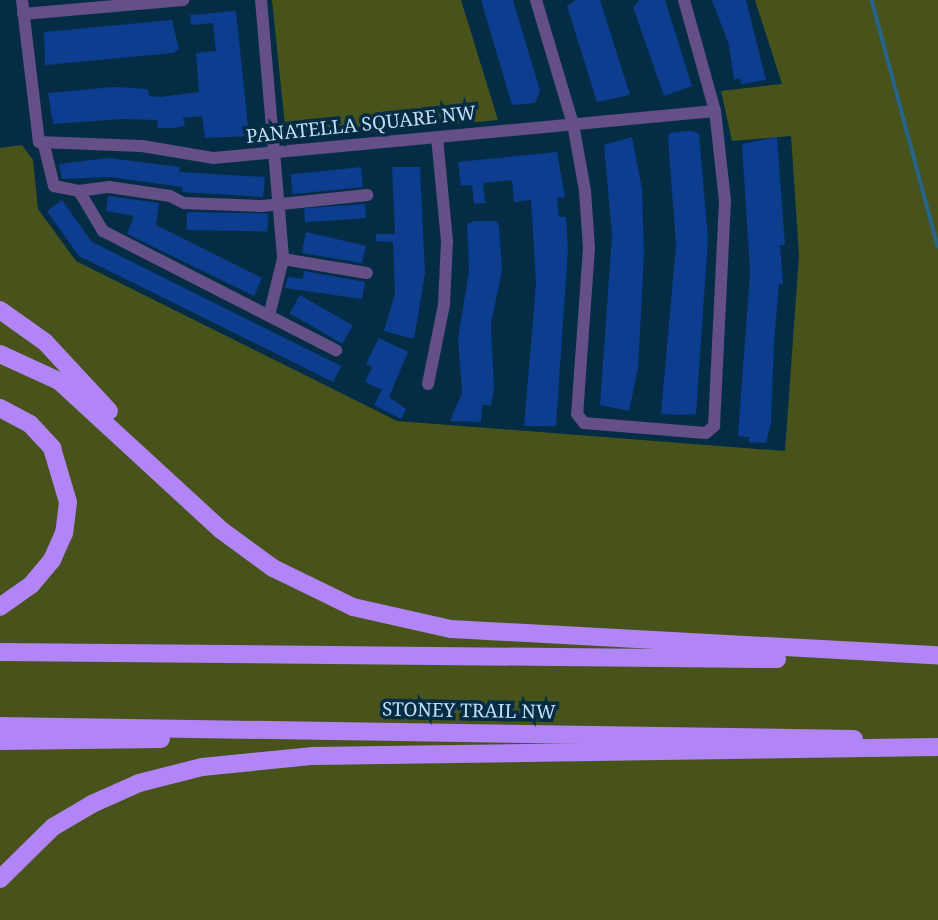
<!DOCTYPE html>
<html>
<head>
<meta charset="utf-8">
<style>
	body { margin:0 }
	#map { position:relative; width:938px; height:920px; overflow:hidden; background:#042d45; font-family:"Noto Serif",serif }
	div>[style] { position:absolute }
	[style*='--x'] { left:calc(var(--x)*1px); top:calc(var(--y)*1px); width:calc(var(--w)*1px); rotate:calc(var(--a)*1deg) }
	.green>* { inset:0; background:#47531a }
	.stream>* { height:3.5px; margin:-1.75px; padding:0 1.75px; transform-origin:1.75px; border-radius:1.75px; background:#286389 }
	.building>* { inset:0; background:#0c3d8f; transform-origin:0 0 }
	.minor>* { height:12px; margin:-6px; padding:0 6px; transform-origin:6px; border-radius:6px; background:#644f87 }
	.highway>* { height:18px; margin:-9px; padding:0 9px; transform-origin:9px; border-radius:9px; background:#b285f6 }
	span { translate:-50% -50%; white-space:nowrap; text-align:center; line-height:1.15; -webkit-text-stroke:7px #042d45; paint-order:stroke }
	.street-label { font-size:19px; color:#c4ddf1 }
</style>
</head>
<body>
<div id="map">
	<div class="green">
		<div style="clip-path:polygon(272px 0,461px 0,498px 120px,293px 140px,286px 135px)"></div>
		<div style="clip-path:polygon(755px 0,938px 0,938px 920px,0 920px,0 148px,22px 145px,33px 160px,38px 209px,76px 261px,397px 421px,785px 451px,799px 255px,791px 136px,732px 141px,721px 91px,782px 84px)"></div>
	</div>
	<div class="stream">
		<div style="--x:872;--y:0;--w:255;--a:75"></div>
	</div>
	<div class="building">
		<div style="clip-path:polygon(481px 0,513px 0,540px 91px,535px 103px,512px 105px)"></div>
		<div style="clip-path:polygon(576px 0,600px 0,630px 95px,597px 102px,567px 6px)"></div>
		<div style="clip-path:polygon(665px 0,692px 86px,664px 96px,633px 7px,640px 0)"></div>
		<div style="clip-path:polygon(712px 0,746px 0,766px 80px,741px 84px,740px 78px,734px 80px,729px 45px)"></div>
		<div style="clip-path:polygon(236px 11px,249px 136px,205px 138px,202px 116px,183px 118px,185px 126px,172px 128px,158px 128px,157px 120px,122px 119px,53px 124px,48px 93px,113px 87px,148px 89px,149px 96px,160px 97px,199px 92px,196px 53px,216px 51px,213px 23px,191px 25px,190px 15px)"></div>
		<div style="clip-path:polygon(172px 20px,179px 49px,173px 53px,45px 65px,44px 32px)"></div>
		<div style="clip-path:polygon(689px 131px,699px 133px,708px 239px,696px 414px,686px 415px,661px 414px,676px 245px,668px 139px,669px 133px)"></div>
		<div style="clip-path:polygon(632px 137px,642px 189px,644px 255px,638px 368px,629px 411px,600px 405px,612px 235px,604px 145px)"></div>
		<div style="clip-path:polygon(777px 137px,785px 245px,780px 245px,783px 284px,779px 284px,774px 342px,771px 423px,766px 443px,749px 442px,749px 437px,738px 436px,750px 272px,742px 144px)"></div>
		<div style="clip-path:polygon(557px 152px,565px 197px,557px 198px,559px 217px,566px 217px,568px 249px,556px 426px,524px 426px,536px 284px,531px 200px,514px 202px,512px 180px,483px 183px,485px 203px,474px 204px,472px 185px,461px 186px,458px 162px)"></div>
		<div style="clip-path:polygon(108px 158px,180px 167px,179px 172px,265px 177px,263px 197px,182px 192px,182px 187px,110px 177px,62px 179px,59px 164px)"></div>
		<div style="left:361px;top:167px;width:20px;height:71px;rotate:84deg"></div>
		<div style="clip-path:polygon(392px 167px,420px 167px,425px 274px,414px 339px,384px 331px,395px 294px,393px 242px,376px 241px,376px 234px,395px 234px)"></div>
		<div style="clip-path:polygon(108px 196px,159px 203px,156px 225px,262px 278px,254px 296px,127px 234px,134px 216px,106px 211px)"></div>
		<div style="clip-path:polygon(62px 200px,92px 242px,341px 366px,333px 382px,79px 256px,47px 211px)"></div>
		<div style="left:365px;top:204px;width:14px;height:61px;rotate:86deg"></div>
		<div style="left:187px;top:212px;width:81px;height:18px;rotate:1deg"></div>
		<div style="clip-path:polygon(475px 221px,496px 221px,499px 226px,502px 270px,491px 324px,494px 389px,491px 405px,482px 405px,481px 422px,450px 421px,462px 393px,458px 338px,469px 271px,467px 224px)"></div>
		<div style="clip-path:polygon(306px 232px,366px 246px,362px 263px,302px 253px)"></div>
		<div style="clip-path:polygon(304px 271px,365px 282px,362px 299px,285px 288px,288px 277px,303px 279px)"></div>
		<div style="left:300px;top:295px;width:61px;height:21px;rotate:30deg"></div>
		<div style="clip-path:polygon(379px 338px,408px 352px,389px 397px,406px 409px,401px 419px,374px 405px,382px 390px,365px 382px,372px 367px,366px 364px)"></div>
	</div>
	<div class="minor">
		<div style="--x:22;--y:0;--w:143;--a:83.2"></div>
		<div style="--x:39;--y:142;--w:103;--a:2.2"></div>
		<div style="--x:142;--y:146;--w:73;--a:9.5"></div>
		<div style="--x:214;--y:158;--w:503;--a:-5.36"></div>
		<div style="--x:715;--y:111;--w:115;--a:-105.6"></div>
		<div style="--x:261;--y:0;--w:260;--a:85.1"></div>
		<div style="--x:283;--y:259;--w:55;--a:103.8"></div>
		<div style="--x:536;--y:0;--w:129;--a:73.4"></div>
		<div style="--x:573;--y:124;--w:68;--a:79.8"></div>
		<div style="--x:585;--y:191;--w:57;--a:86"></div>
		<div style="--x:589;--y:248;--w:166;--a:94.1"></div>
		<div style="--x:577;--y:414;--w:11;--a:52"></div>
		<div style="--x:584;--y:423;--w:122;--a:4.7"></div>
		<div style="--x:706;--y:433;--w:11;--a:-41"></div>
		<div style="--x:714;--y:426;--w:225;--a:-87.2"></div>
		<div style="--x:725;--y:201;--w:91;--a:-96.3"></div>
		<div style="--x:23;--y:14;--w:161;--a:-5"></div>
		<div style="--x:44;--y:145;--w:42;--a:76.3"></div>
		<div style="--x:54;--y:186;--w:25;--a:11"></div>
		<div style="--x:79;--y:191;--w:47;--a:59"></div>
		<div style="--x:103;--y:231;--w:262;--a:27.1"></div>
		<div style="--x:79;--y:191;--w:30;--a:-8"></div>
		<div style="--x:109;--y:187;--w:62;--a:8.4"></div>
		<div style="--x:170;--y:196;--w:16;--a:27"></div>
		<div style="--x:184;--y:203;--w:78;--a:2.2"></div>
		<div style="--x:262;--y:206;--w:106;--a:-6"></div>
		<div style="--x:283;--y:259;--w:85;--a:9.5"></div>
		<div style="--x:428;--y:384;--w:81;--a:-78.6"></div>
		<div style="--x:444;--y:305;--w:64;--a:-87.3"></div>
		<div style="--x:447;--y:241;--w:104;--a:-95.5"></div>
	</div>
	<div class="highway">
		<div style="--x:0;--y:310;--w:55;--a:35.4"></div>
		<div style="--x:45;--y:342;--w:94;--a:47.2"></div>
		<div style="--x:0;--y:354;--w:65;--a:24.6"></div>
		<div style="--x:59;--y:381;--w:220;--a:42.6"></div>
		<div style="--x:221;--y:530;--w:64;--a:36.2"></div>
		<div style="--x:273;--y:568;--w:89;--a:26"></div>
		<div style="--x:353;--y:607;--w:100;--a:12.7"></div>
		<div style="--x:451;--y:629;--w:488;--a:3.1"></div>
		<div style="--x:0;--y:408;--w:34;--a:28"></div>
		<div style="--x:30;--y:424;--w:33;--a:47"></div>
		<div style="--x:52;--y:448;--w:56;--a:73.5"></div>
		<div style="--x:68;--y:502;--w:31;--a:97"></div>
		<div style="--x:64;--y:533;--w:30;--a:114"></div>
		<div style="--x:52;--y:560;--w:33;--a:130"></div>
		<div style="--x:31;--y:585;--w:38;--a:145"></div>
		<div style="--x:0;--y:652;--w:777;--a:0.52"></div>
		<div style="--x:0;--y:726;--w:854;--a:0.87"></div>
		<div style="--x:0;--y:741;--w:161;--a:-0.7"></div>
		<div style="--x:0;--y:879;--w:74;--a:-44.5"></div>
		<div style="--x:53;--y:827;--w:45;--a:-30.5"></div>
		<div style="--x:92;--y:804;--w:51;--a:-24.1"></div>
		<div style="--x:139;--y:783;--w:65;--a:-14.3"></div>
		<div style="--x:202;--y:767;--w:112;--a:-5.7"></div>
		<div style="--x:313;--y:756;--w:625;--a:-0.83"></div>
	</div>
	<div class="street-label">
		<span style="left:361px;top:125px;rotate:-6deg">PANATELLA SQUARE NW</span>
		<span style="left:469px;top:711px;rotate:1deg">STONEY TRAIL NW</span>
	</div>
</div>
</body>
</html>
